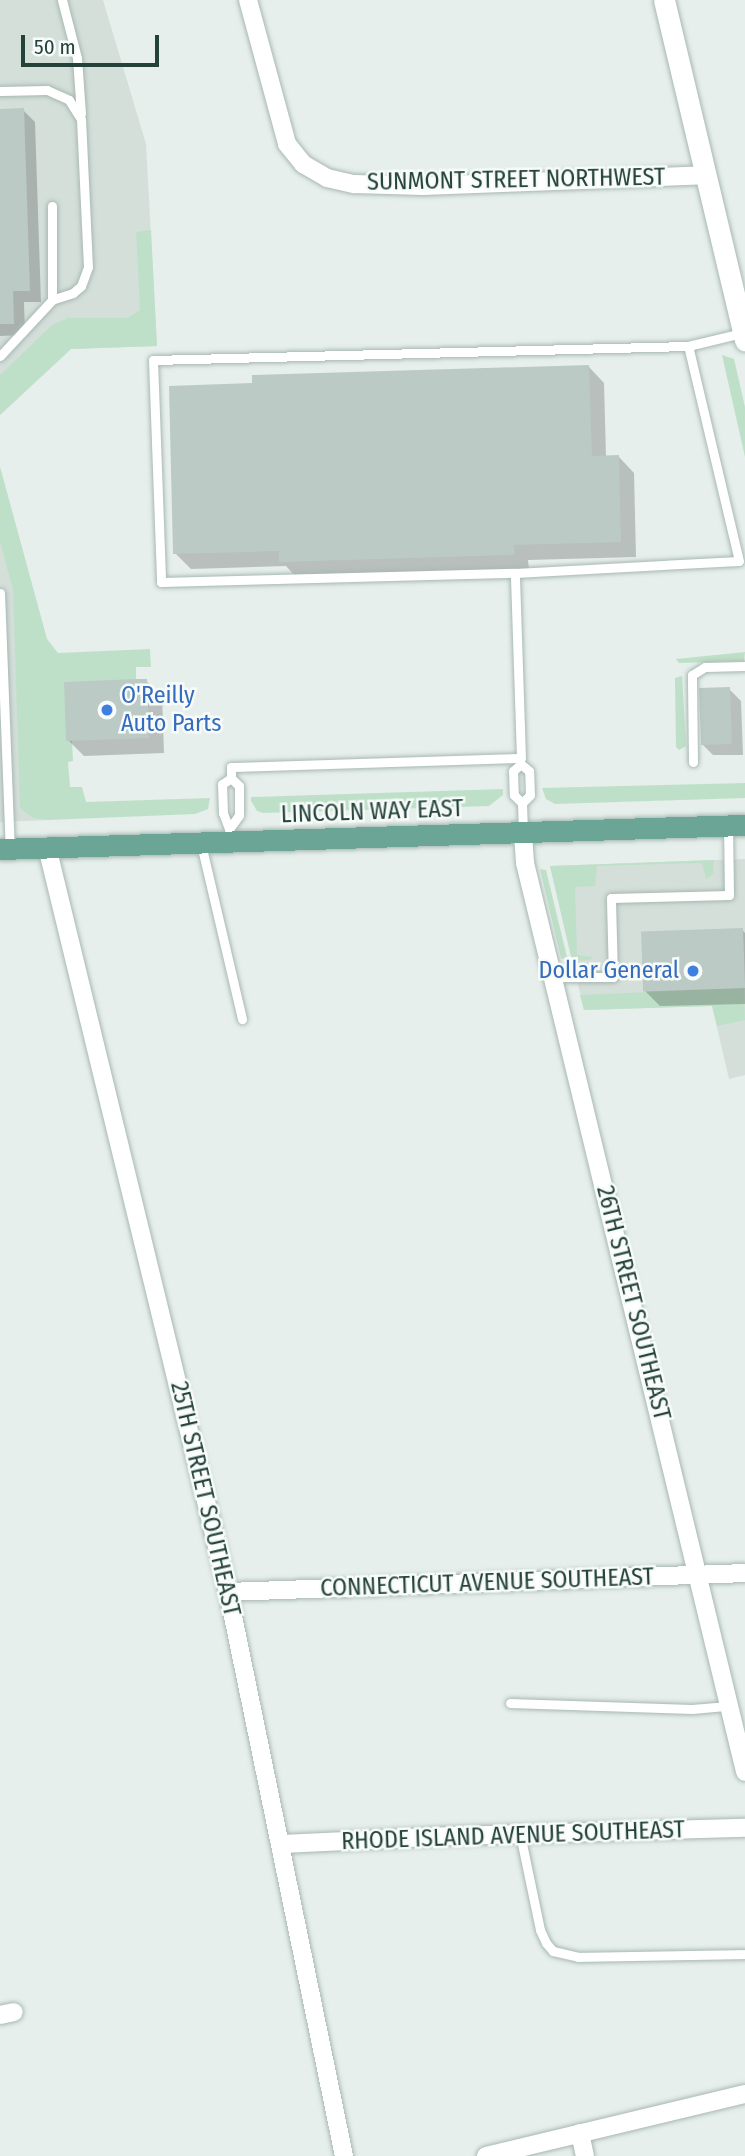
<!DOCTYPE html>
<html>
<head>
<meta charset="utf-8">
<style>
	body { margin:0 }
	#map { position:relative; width:745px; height:2156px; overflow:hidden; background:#e6efeb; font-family:"Fira Sans Condensed",sans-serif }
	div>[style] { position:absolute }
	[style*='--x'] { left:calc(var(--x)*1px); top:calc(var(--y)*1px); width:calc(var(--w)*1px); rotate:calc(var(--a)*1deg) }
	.built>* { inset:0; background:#d4dfda }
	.green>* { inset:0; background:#bfe0c8 }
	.shadow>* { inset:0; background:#0003 }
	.building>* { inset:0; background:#bbcac4; transform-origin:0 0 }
	.roads { filter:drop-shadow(0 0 2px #a8b8b2) drop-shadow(0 0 2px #a8b8b2) }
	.service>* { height:9px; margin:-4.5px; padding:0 4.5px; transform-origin:4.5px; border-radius:4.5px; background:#fff }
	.minor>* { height:18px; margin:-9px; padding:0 9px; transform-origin:9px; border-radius:9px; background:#fff }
	.tertiary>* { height:21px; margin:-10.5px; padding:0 10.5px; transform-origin:10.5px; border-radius:10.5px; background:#fff }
	.primary>* { height:21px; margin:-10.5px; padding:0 10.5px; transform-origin:10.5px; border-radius:10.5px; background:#6aa596 }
	.dots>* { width:19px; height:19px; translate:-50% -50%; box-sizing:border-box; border:4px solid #f7fbf9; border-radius:50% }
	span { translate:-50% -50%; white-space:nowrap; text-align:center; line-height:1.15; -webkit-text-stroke:5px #f7fbf9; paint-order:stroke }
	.street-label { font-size:24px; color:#24423a }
	.shop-label { font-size:24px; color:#366cbe }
	.left { translate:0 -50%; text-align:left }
	.right { translate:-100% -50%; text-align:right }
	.scale { position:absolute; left:21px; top:35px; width:138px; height:32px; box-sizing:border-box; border:4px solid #24423a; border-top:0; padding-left:9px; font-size:21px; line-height:24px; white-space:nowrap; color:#24423a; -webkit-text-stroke:5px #f7fbf9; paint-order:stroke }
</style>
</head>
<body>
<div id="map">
	<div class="built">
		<div style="clip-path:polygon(0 0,103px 0,146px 144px,157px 346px,71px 349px,0 415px)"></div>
		<div style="clip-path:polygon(0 467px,47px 640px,48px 820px,0 822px)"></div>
		<div style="clip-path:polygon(745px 859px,745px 1075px,729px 1079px,712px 1006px,584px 1010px,550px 866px)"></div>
	</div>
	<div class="green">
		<div style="clip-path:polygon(151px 230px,157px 346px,71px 349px,0 415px,0 375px,52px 325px,68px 318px,128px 318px,140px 310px,136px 232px)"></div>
		<div style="clip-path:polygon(722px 355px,734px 359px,745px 407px,745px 457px)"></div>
		<div style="clip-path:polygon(0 467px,47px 639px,58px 653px,150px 649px,151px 667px,136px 667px,136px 679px,66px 741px,72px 741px,73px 761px,68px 762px,70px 787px,82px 787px,86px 802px,210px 798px,208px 809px,195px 814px,48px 820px,33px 818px,20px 808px,13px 590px,0 542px)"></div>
		<div style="clip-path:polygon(745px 652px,744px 661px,679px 663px,676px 659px)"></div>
		<div style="clip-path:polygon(682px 676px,686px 746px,679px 750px,676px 747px,675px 678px)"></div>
		<div style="clip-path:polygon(745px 783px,745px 798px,555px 804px,546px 799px,542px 788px)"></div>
		<div style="clip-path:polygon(503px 789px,503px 795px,489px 806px,263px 813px,257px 811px,251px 801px,251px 797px)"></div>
		<div style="clip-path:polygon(714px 860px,713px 874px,706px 879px,702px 863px,597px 866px,595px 886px,575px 887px,577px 955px,593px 957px,590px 960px,572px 961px,550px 866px)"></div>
		<div style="clip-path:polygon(540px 869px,546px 870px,568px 961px,561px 958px)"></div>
		<div style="clip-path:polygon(743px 928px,745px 1020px,717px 1026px,712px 1006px,584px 1010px,580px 995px,744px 988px)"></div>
	</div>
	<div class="shadow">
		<div style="clip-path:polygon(23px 110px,35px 122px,41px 302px,24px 302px,25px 335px,0 336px,0 111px)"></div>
		<div style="clip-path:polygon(589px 367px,604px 383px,606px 457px,619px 457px,634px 473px,636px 557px,528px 560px,529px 570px,296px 577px,286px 566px,191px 569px,175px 553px)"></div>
		<div style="clip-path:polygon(146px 681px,162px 696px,164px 753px,84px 756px,68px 740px)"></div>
		<div style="clip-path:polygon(729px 689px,741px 701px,743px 755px,713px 755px,702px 744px)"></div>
		<div style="clip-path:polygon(742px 930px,745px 933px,745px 1004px,660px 1006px,644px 990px)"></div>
	</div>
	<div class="building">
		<div style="clip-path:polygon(24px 108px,30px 291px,13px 291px,14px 324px,0 324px,0 109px)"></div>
		<div style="clip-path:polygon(589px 365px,592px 456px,619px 455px,621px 542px,514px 545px,514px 555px,279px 562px,279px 551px,173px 554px,169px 386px,252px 383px,252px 375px)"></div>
		<div style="clip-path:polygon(136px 679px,147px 679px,149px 738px,66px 741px,64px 682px)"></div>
		<div style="left:730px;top:687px;width:57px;height:31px;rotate:88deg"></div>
		<div style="left:743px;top:928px;width:60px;height:102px;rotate:88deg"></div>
	</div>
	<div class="roads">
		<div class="service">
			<div style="--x:62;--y:0;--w:60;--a:75.5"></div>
			<div style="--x:77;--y:58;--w:56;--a:85.9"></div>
			<div style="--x:0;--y:91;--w:47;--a:-1.2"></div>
			<div style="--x:47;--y:90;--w:24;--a:24"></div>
			<div style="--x:69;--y:100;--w:22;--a:58"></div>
			<div style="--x:81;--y:119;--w:148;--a:87.3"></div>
			<div style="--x:88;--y:267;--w:20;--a:110"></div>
			<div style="--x:81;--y:286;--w:11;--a:139"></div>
			<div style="--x:73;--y:293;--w:22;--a:162"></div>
			<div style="--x:688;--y:346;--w:535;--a:178.5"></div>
			<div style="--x:153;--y:360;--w:222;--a:87.9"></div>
			<div style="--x:161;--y:582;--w:354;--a:-1.5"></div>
			<div style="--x:515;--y:573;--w:224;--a:-3.1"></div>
			<div style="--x:739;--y:561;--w:221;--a:-103.3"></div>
			<div style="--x:688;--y:346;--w:56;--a:-13.5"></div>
			<div style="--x:0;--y:356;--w:76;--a:-47.1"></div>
			<div style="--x:52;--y:300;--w:94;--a:-90"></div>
			<div style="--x:0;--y:593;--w:255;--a:87.8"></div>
			<div style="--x:693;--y:762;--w:87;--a:-90.7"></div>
			<div style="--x:692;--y:675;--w:15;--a:-32"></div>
			<div style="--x:705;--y:667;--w:40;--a:-1.4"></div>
			<div style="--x:231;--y:778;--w:11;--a:146"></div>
			<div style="--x:222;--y:784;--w:29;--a:88"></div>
			<div style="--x:223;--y:813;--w:17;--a:69"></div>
			<div style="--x:229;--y:829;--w:17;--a:-54"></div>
			<div style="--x:239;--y:815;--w:29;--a:-90"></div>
			<div style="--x:239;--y:786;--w:11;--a:-135"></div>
			<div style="--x:231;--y:778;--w:11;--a:-90"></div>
			<div style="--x:231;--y:767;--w:290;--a:-1.8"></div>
			<div style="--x:521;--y:758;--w:185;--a:-91.9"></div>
			<div style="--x:522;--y:803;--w:11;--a:-45"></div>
			<div style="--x:530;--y:795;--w:24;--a:-92"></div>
			<div style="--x:529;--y:771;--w:11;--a:-139"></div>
			<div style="--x:521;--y:764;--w:11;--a:139"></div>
			<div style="--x:513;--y:771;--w:24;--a:88"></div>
			<div style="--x:514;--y:795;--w:11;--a:45"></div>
			<div style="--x:522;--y:803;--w:29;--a:88"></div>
			<div style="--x:201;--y:844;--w:180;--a:76.8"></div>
			<div style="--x:553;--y:977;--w:60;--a:0"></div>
			<div style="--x:613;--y:977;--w:79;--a:-91.5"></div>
			<div style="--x:611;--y:898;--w:118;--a:-1.5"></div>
			<div style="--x:729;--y:895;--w:69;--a:-90.8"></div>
			<div style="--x:510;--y:1703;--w:182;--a:1.9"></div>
			<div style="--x:692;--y:1709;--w:36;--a:-5"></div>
			<div style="--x:520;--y:1834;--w:98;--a:78.2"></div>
			<div style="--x:540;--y:1930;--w:14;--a:65"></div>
			<div style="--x:546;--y:1943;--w:11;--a:49"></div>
			<div style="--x:553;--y:1951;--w:26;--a:13"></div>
			<div style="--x:578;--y:1957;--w:167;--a:-1"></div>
		</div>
		<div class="minor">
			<div style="--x:248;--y:0;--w:149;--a:74.8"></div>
			<div style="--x:287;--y:144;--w:26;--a:51"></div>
			<div style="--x:303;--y:164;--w:28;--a:30"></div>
			<div style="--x:327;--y:178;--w:28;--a:13"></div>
			<div style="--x:354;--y:184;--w:69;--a:1.7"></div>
			<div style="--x:423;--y:186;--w:282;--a:-2.2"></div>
			<div style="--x:523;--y:834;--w:29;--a:86"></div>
			<div style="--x:525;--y:863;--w:935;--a:76.39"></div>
			<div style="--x:47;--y:847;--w:767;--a:76.34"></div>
			<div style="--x:228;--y:1592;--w:576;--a:78.38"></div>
			<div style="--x:228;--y:1592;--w:517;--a:-2.1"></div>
			<div style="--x:282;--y:1844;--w:170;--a:-2.7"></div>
			<div style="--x:452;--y:1836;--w:293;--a:-1.6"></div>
			<div style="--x:0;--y:2015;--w:14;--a:-12"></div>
			<div style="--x:580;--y:2133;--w:24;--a:78"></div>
			<div style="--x:486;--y:2156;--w:266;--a:-13.5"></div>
		</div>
		<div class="tertiary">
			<div style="--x:664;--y:0;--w:350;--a:76.6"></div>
		</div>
		<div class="primary">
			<div style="--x:0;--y:849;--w:745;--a:-1.85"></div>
		</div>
	</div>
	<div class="dots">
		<div style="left:107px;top:710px;background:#3f7fe0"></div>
		<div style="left:693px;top:971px;background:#3f7fe0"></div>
	</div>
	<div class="street-label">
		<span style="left:516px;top:180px;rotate:-1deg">SUNMONT STREET NORTHWEST</span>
		<span style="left:372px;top:812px;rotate:-2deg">LINCOLN WAY EAST</span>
		<span style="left:633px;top:1303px;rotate:76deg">26TH STREET SOUTHEAST</span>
		<span style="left:205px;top:1499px;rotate:77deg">25TH STREET SOUTHEAST</span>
		<span style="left:487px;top:1583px;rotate:-2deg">CONNECTICUT AVENUE SOUTHEAST</span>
		<span style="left:513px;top:1836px;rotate:-2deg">RHODE ISLAND AVENUE SOUTHEAST</span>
	</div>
	<div class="shop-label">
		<span class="left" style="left:121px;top:710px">O'Reilly<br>Auto Parts</span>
		<span class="right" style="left:679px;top:971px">Dollar General</span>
	</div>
	<div class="scale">50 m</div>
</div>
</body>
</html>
